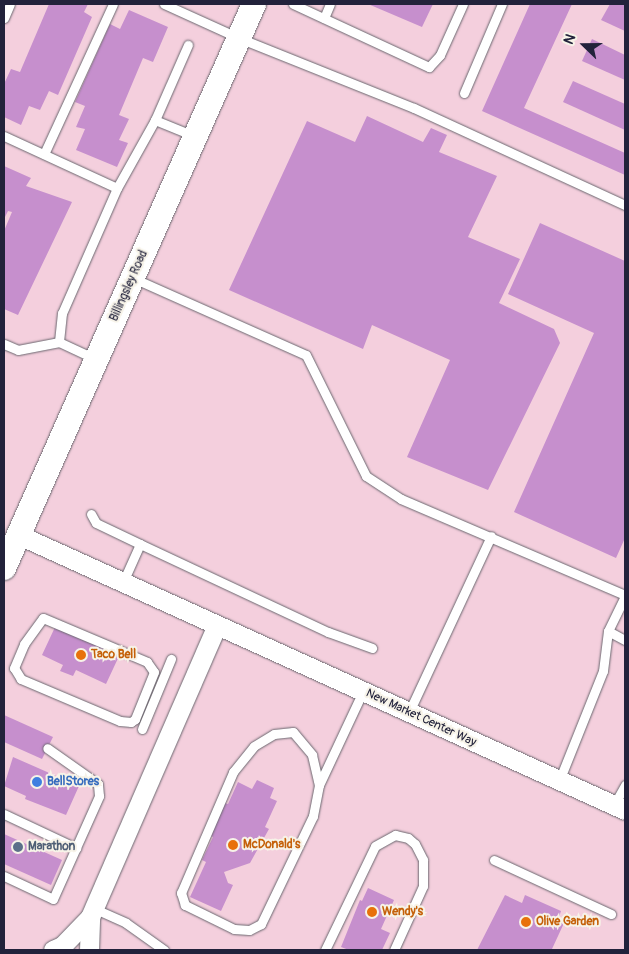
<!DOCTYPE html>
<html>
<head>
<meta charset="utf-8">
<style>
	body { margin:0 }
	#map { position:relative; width:629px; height:954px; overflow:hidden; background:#efe8d0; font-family:Pangolin,sans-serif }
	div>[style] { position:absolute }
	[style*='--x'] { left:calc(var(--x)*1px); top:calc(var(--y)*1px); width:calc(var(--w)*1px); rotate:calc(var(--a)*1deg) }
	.built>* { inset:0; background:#f4cfdd; transform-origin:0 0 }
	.building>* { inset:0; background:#c68fcd }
	.roads { filter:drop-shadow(0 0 1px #6a676f) drop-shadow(0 0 1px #6a676f) }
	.service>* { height:9px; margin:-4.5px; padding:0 4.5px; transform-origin:4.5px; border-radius:4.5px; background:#fff }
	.minor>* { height:19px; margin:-9.5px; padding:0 9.5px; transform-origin:9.5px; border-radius:9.5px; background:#fff }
	.tertiary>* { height:24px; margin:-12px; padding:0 12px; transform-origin:12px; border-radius:12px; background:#fff }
	.dots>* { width:14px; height:14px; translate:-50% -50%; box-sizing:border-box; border:2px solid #f7f3e8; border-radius:50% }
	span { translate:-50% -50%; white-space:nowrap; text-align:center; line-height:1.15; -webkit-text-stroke:4px #f7f3e8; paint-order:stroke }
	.street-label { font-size:12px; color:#22223b }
	.food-label { font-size:12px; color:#c56008; font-weight:700 }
	.left { translate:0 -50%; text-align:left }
	.shop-label { font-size:12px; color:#366cbe; font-weight:700 }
	.service-label { font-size:12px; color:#4e5e75; font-weight:700 }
	.frame { position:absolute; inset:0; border:5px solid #22223b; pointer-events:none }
	.north { position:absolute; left:559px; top:20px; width:50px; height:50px; -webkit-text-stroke:4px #f7f3e8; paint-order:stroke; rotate:292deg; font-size:14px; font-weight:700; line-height:20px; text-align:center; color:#22223b }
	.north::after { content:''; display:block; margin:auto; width:18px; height:22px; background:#22223b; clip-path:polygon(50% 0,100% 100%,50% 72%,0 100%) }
</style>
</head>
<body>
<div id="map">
	<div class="built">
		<div style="left:4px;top:4px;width:621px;height:946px"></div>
	</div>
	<div class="building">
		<div style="clip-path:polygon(49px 4px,88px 4px,84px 12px,92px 17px,58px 95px,49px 91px,40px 110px,29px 106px,21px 125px,4px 117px,4px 84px,11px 69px,20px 72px)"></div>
		<div style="clip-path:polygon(368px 4px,433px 4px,422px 27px)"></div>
		<div style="clip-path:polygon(530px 4px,572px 4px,524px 108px,625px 153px,625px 175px,482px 111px)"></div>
		<div style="clip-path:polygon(610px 4px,625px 4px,625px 31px,601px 20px)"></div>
		<div style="clip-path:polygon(129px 10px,168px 27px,153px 62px,143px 58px,119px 115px,129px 119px,119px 140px,128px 143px,117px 167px,76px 150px,85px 129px,76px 127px,85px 106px,75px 102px,110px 24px,120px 29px)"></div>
		<div style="clip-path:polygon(592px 39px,625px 55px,625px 80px,582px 61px)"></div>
		<div style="clip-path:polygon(573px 81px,625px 104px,625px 130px,563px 102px)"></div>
		<div style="clip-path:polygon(367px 116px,423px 142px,431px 128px,447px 135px,439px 152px,497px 176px,468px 237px,520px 259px,499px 303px,554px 329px,560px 343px,488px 490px,407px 457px,450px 360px,372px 325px,363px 349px,229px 290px,307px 121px,355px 142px)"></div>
		<div style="clip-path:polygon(4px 166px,31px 178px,26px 186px,72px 202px,18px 315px,4px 309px,4px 231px,12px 212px,8px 211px,4px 219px)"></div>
		<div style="clip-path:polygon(540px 223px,625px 261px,625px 538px,616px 558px,514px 512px,594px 333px,508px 294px)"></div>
		<div style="clip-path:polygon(56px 625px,120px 654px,106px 684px,76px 670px,73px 676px,60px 671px,63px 665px,42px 655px)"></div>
		<div style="clip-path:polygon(4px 715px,53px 737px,42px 759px,4px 742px)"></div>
		<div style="clip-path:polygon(13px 757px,79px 786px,66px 815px,25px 799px,26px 796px,4px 786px)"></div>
		<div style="clip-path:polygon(257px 780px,274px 788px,270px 798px,277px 801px,265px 827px,269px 829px,250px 863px,224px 872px,228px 883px,233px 885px,221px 911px,190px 897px,206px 862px,202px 860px,213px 837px,209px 835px,224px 803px,228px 804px,238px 782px,252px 789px)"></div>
		<div style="clip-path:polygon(4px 834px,62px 860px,51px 885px,4px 864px)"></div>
		<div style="clip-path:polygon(368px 888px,394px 900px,381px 929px,390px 933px,382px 950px,349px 950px,341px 947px,360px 900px,362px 901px)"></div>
		<div style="clip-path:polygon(505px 895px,522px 903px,525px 895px,561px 911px,558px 920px,564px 923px,552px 949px,555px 950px,477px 950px)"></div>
	</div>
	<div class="roads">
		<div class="service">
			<div style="--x:164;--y:4;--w:82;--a:24.4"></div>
			<div style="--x:239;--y:38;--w:188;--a:21.8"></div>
			<div style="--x:414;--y:108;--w:232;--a:24.7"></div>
			<div style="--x:293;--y:4;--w:150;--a:24.9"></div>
			<div style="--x:429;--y:67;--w:16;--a:-47"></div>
			<div style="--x:440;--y:55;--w:56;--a:-65.7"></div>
			<div style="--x:4;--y:18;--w:15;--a:-67"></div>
			<div style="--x:324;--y:18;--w:15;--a:-67"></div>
			<div style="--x:464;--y:93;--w:97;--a:-66.9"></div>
			<div style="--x:155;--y:120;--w:82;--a:-66.3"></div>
			<div style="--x:4;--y:136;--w:124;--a:24.7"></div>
			<div style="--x:117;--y:188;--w:137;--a:113.7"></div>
			<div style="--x:62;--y:313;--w:29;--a:96"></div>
			<div style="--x:44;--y:154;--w:165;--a:-65.3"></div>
			<div style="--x:117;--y:188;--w:78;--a:-60.8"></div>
			<div style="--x:155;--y:120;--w:42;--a:22.3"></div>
			<div style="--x:133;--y:278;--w:189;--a:24"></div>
			<div style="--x:306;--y:355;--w:135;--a:63.6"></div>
			<div style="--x:366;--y:476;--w:42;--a:33.3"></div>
			<div style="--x:401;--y:499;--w:244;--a:23.2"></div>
			<div style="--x:4;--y:344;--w:15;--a:23"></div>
			<div style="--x:18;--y:350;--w:42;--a:-11"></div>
			<div style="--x:59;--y:342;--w:40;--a:25"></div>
			<div style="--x:91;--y:514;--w:10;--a:61"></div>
			<div style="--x:96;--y:523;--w:49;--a:25.5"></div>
			<div style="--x:140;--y:544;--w:42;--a:114.1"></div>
			<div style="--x:140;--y:544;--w:208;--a:25.1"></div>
			<div style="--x:328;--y:632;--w:47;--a:20"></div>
			<div style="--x:43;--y:618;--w:113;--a:22.9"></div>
			<div style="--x:147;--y:662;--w:12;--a:55"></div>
			<div style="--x:154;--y:672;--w:51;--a:112"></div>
			<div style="--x:135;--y:719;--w:5;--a:143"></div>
			<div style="--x:131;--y:722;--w:11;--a:-175"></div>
			<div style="--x:120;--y:721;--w:108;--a:-157"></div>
			<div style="--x:21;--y:679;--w:13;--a:-122"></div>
			<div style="--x:14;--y:668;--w:26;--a:-67"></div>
			<div style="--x:24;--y:644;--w:32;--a:-54"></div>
			<div style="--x:608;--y:631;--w:19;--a:28"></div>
			<div style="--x:409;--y:712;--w:194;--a:-65"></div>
			<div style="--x:142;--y:729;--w:76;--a:-67.5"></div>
			<div style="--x:293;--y:732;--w:30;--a:50"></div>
			<div style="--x:312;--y:755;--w:31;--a:77"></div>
			<div style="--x:319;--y:785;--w:32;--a:101"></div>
			<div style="--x:313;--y:816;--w:120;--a:115.7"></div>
			<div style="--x:261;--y:924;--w:13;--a:153"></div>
			<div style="--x:249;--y:930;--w:15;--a:-176"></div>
			<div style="--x:234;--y:929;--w:55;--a:-153.9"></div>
			<div style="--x:185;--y:905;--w:13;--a:-108"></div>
			<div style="--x:181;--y:893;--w:132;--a:-66.7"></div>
			<div style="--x:233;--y:772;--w:33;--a:-51"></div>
			<div style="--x:254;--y:746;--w:23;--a:-31"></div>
			<div style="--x:274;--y:734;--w:19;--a:-6"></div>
			<div style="--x:559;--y:781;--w:118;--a:-68.2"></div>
			<div style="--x:603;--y:671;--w:40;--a:-82.9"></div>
			<div style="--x:608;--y:631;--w:39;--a:-64"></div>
			<div style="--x:319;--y:785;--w:104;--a:-64.9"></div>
			<div style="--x:614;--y:805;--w:23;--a:-61"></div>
			<div style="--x:4;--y:814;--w:80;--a:25.3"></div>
			<div style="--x:494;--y:860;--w:129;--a:24.8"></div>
			<div style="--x:4;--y:876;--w:54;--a:25.1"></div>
			<div style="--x:53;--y:899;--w:113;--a:-65.9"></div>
			<div style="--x:99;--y:796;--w:12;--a:-95"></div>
			<div style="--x:98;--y:784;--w:62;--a:-144.8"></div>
			<div style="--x:93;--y:908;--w:36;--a:24"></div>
			<div style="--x:126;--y:923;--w:47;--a:35.4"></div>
			<div style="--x:325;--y:950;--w:115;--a:-64.3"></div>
			<div style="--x:375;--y:846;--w:23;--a:-29"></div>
			<div style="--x:395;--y:835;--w:13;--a:13"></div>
			<div style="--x:408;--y:838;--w:9;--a:41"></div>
			<div style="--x:415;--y:844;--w:18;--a:63"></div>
			<div style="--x:423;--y:860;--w:26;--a:90"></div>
			<div style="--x:423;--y:886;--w:70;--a:114.4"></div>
		</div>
		<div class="minor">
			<div style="--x:19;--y:535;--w:665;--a:24.41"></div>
			<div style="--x:53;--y:950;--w:10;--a:-24"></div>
			<div style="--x:62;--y:946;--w:40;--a:-46"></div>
			<div style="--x:89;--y:950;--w:33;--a:-88"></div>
			<div style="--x:90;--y:917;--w:318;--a:-66.5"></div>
		</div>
		<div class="tertiary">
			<div style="--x:4;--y:568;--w:617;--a:-66.09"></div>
		</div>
	</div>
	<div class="dots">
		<div style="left:81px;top:655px;background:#e8710a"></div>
		<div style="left:37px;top:782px;background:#3f7fe0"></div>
		<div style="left:233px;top:845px;background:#e8710a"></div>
		<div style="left:18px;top:847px;background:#5c6f8a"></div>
		<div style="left:372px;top:912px;background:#e8710a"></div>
		<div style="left:526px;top:922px;background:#e8710a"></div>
	</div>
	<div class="street-label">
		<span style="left:129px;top:286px;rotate:-66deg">Billingsley Road</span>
		<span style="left:421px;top:718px;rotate:25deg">New Market Center Way</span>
	</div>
	<div class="food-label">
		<span class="left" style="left:91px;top:655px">Taco Bell</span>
		<span class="left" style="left:243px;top:845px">McDonald's</span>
		<span class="left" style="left:382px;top:912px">Wendy's</span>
		<span class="left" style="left:536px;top:922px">Olive Garden</span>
	</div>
	<div class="shop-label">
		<span class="left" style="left:47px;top:782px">BellStores</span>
	</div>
	<div class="service-label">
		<span class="left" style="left:28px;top:847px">Marathon</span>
	</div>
	<div class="frame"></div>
	<div class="north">N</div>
</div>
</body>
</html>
